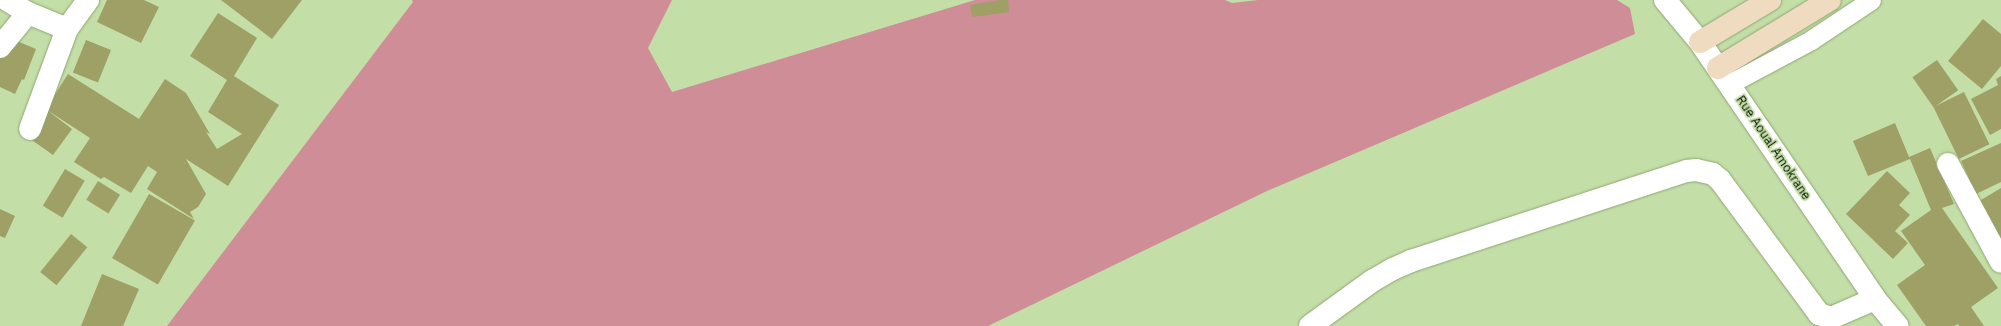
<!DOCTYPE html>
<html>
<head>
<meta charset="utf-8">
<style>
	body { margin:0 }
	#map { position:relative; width:2001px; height:326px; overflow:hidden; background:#c3dea7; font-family:"IBM Plex Sans",sans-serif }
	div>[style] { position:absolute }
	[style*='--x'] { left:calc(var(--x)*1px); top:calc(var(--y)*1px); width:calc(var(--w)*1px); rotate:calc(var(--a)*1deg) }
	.green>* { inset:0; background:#ce8d97 }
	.building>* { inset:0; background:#9fa065; transform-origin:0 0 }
	.roads { filter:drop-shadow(0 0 1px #8ea772) drop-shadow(0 0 1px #8ea772) }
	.service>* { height:19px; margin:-9.5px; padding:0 9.5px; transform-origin:9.5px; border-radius:9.5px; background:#fff }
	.minor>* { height:22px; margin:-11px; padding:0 11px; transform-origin:11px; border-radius:11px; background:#fff }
	.tertiary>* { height:22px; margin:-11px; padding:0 11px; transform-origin:11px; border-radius:11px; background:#fff }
	.secondary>* { height:22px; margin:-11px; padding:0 11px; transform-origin:11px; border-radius:11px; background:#efdbc0 }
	span { translate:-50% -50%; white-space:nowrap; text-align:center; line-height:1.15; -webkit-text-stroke:3.5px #c3dea7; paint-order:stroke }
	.street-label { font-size:13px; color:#071001 }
</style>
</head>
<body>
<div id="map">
	<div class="green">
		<div style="clip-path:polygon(412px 0,672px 0,648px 48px,672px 92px,975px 0,1225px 0,1232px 3px,1258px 0,1617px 0,1630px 8px,1635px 34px,1267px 191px,988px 326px,167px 326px,413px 2px)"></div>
	</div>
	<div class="building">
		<div style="clip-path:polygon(107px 0,144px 0,159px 7px,141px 43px,97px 22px)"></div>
		<div style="clip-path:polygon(221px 0,302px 0,272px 39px)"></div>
		<div style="clip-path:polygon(1000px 0,1008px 0,1009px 12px,972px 17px,970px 5px)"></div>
		<div style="clip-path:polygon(218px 13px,257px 38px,234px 76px,279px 105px,228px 186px,186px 159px,206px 194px,198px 207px,190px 212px,194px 219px,147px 189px,157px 172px,148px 166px,131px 193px,104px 177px,101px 179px,74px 162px,90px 138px,47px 110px,72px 129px,53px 155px,19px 131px,45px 110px,68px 74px,139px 119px,165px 79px,186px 93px,210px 134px,206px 132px,217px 149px,242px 134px,208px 112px,227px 80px,190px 56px)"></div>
		<div style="clip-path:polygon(1983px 19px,2001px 34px,2001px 66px,1982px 89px,1948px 61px)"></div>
		<div style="clip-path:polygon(0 34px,36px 49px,24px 80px,22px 79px,15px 94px,0 87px)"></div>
		<div style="left:86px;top:40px;width:27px;height:35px;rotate:22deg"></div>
		<div style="left:1937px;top:60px;width:37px;height:30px;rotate:55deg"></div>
		<div style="clip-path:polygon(2001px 76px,2001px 129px,1990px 135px,1971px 99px,1998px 85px,1996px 79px)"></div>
		<div style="left:1964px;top:92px;width:58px;height:34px;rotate:64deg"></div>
		<div style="clip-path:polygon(1895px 123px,1909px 157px,1930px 148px,1954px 204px,1942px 208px,1998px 288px,1971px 307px,1984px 326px,1959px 326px,1958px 324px,1954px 326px,1926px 326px,1897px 285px,1925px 265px,1901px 231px,1931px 210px,1910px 159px,1868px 176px,1853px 141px)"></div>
		<div style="clip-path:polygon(2001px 143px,2001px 182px,1976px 194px,1961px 161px)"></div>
		<div style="left:65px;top:169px;width:23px;height:43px;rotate:31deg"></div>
		<div style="clip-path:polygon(1887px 171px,1910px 193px,1899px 205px,1910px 215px,1895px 231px,1908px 243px,1893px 259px,1846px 214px)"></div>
		<div style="left:98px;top:181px;width:26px;height:22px;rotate:32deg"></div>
		<div style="clip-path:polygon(2001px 188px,2001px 247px,1976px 203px)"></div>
		<div style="left:149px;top:194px;width:53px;height:74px;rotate:30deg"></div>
		<div style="clip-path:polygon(0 209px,15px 216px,5px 238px,0 236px)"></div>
		<div style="left:71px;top:234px;width:21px;height:49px;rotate:39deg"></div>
		<div style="clip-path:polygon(102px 274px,139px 289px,123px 326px,81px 326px)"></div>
	</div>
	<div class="roads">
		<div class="service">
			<div style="--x:1729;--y:84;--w:93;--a:-28.2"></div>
			<div style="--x:1811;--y:40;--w:72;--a:-33.7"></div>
		</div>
		<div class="minor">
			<div style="--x:7;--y:0;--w:25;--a:32"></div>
			<div style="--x:28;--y:13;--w:42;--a:22.3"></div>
			<div style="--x:0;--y:47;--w:44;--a:-50.5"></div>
			<div style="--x:30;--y:129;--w:107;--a:-69.7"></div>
			<div style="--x:67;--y:29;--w:36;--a:-54"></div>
			<div style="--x:1948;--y:164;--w:111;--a:61.6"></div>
			<div style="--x:1310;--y:326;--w:77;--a:-36"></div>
			<div style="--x:1372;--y:281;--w:24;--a:-30"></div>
			<div style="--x:1393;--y:269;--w:20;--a:-24"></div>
			<div style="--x:1411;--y:261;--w:290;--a:-18.1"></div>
			<div style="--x:1687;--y:171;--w:9;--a:-6"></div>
			<div style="--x:1696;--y:170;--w:17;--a:13"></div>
			<div style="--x:1713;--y:174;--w:9;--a:41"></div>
			<div style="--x:1720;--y:180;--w:167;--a:53.5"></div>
			<div style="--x:1819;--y:314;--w:13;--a:18"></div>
			<div style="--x:1831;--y:318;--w:48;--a:-23.4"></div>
		</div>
		<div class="tertiary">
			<div style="--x:1665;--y:0;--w:55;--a:50.2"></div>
			<div style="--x:1700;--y:42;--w:311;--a:55.7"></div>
			<div style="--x:1875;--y:299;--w:35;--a:50"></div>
		</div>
		<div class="secondary">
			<div style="--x:1700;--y:42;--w:82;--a:-31"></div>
			<div style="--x:1718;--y:68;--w:131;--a:-31.3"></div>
		</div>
	</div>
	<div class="street-label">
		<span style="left:1773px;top:148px;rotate:56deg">Rue Aoual Amokrane</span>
	</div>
</div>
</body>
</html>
